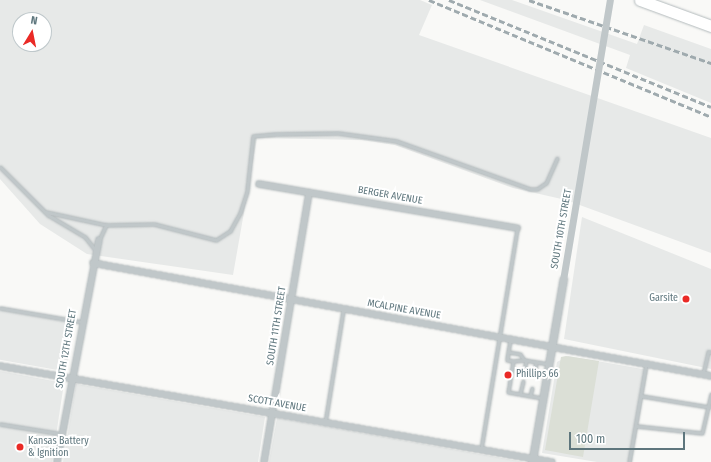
<!DOCTYPE html>
<html>
<head>
<meta charset="utf-8">
<style>
	body { margin:0 }
	#map { position:relative; width:711px; height:462px; overflow:hidden; background:#f9f9f7; font-family:"Fira Sans Condensed",sans-serif }
	div>[style] { position:absolute }
	[style*='--x'] { left:calc(var(--x)*1px); top:calc(var(--y)*1px); width:calc(var(--w)*1px); rotate:calc(var(--a)*1deg) }
	.built>* { inset:0; background:#e7e9e8; transform-origin:0 0 }
	.green>* { inset:0; background:#dbdfd6 }
	.roads { filter:drop-shadow(0 0 1px #b3babc) drop-shadow(0 0 1px #b3babc) }
	.service>* { height:3px; margin:-1.5px; padding:0 1.5px; transform-origin:1.5px; border-radius:1.5px; background:#c0c7c9 }
	.minor>* { height:6px; margin:-3px; padding:0 3px; transform-origin:3px; border-radius:3px; background:#c0c7c9 }
	.tertiary>* { height:7px; margin:-3.5px; padding:0 3.5px; transform-origin:3.5px; border-radius:3.5px; background:#c0c7c9 }
	.motorway>* { height:11px; margin:-5.5px; padding:0 5.5px; transform-origin:5.5px; border-radius:5.5px; background:#fff }
	.rail>* { height:2.5px; margin-top:-1.25px; transform-origin:0; background:repeating-linear-gradient(90deg,#9faaae 0 6px,transparent 0 9px) }
	.tertiary-bridge>* { height:7px; margin:-3.5px; padding:0 3.5px; transform-origin:3.5px; border-radius:3.5px; background:#c0c7c9 }
	.dots>* { width:11px; height:11px; translate:-50% -50%; box-sizing:border-box; border:2px solid #fff; border-radius:50% }
	span { translate:-50% -50%; white-space:nowrap; text-align:center; line-height:1.15; -webkit-text-stroke:4px #fff; paint-order:stroke }
	.street-label { font-size:10px; color:#5e767d }
	.poi-label { font-size:10px; color:#5e767d }
	.right { translate:-100% -50%; text-align:right }
	.left { translate:0 -50%; text-align:left }
	.north { position:absolute; left:12px; top:12px; width:40px; height:40px; box-sizing:border-box; background:#fff; border:1px solid #bfc8cb; border-radius:50%; rotate:10deg; font-size:11px; font-weight:700; line-height:16px; text-align:center; color:#5e767d }
	.north::after { content:''; display:block; margin:auto; width:14px; height:18px; background:#ea2a26; clip-path:polygon(50% 0,100% 100%,50% 72%,0 100%) }
	.scale { position:absolute; left:569px; top:432px; width:116px; height:18px; box-sizing:border-box; border:2px solid #5e767d; border-top:0; padding-left:5px; font-size:12px; line-height:14px; white-space:nowrap; color:#5e767d; -webkit-text-stroke:3px #fff; paint-order:stroke }
</style>
</head>
<body>
<div id="map">
	<div class="built">
		<div style="clip-path:polygon(evenodd,0 0,420px 0,432px 5px,419px 35px,711px 138px,711px 253px,566px 200px,513px 188px,395px 145px,362px 140px,257px 138px,233px 275px,87px 254px,40px 224px,0 179px,0 0,20px 20px,44px 20px,44px 44px,20px 44px,20px 20px)"></div>
		<div style="clip-path:polygon(480px 0,512px 0,637px 44px,644px 25px,711px 49px,711px 103px,626px 68px,630px 55px)"></div>
		<div style="clip-path:polygon(582px 217px,711px 269px,711px 369px,564px 339px)"></div>
		<div style="left:0;top:310px;width:76px;height:49px;rotate:10deg"></div>
		<div style="clip-path:polygon(568px 356px,648px 370px,632px 462px,597px 462px,542px 453px,557px 362px)"></div>
		<div style="clip-path:polygon(0 371px,64px 383px,52px 462px,0 462px)"></div>
		<div style="clip-path:polygon(76px 384px,265px 417px,258px 462px,63px 462px)"></div>
		<div style="clip-path:polygon(277px 418px,524px 462px,269px 462px)"></div>
	</div>
	<div class="green">
		<div style="clip-path:polygon(566px 356px,599px 361px,583px 457px,545px 450px,561px 357px)"></div>
	</div>
	<div class="roads">
		<div class="service">
			<div style="--x:0;--y:167;--w:68;--a:45"></div>
			<div style="--x:48;--y:215;--w:43;--a:30.7"></div>
			<div style="--x:85;--y:237;--w:18;--a:52"></div>
			<div style="--x:46;--y:212;--w:61;--a:12.2"></div>
			<div style="--x:106;--y:225;--w:48;--a:-1.2"></div>
			<div style="--x:154;--y:224;--w:64;--a:14.5"></div>
			<div style="--x:216;--y:240;--w:17;--a:-33"></div>
			<div style="--x:230;--y:231;--w:21;--a:-61"></div>
			<div style="--x:240;--y:213;--w:23;--a:-72"></div>
			<div style="--x:247;--y:191;--w:55;--a:-83.8"></div>
			<div style="--x:253;--y:136;--w:23;--a:-5"></div>
			<div style="--x:276;--y:134;--w:62;--a:-0.9"></div>
			<div style="--x:338;--y:133;--w:59;--a:7.9"></div>
			<div style="--x:396;--y:141;--w:142;--a:19.7"></div>
			<div style="--x:530;--y:189;--w:7;--a:0"></div>
			<div style="--x:537;--y:189;--w:11;--a:-34"></div>
			<div style="--x:546;--y:183;--w:27;--a:-66"></div>
			<div style="--x:99;--y:240;--w:17;--a:-65"></div>
			<div style="--x:0;--y:308;--w:83;--a:9.7"></div>
			<div style="--x:510;--y:340;--w:20;--a:99"></div>
			<div style="--x:507;--y:360;--w:6;--a:9"></div>
			<div style="--x:513;--y:361;--w:31;--a:99"></div>
			<div style="--x:508;--y:392;--w:36;--a:10"></div>
			<div style="--x:508;--y:352;--w:12;--a:9"></div>
			<div style="--x:520;--y:354;--w:7;--a:56"></div>
			<div style="--x:524;--y:360;--w:25;--a:9"></div>
			<div style="--x:513;--y:361;--w:11;--a:-5"></div>
			<div style="--x:535;--y:369;--w:7;--a:-82"></div>
			<div style="--x:524;--y:372;--w:12;--a:-81"></div>
			<div style="--x:703;--y:374;--w:23;--a:-77"></div>
			<div style="--x:708;--y:352;--w:3;--a:0"></div>
			<div style="--x:520;--y:394;--w:13;--a:-77"></div>
			<div style="--x:530;--y:396;--w:8;--a:-76"></div>
			<div style="--x:642;--y:396;--w:68;--a:9.3"></div>
			<div style="--x:325;--y:423;--w:114;--a:-80.9"></div>
			<div style="--x:0;--y:424;--w:63;--a:9.2"></div>
			<div style="--x:637;--y:426;--w:65;--a:6.1"></div>
			<div style="--x:702;--y:433;--w:40;--a:-77"></div>
			<div style="--x:481;--y:449;--w:224;--a:-80.7"></div>
			<div style="--x:629;--y:462;--w:99;--a:-80.2"></div>
		</div>
		<div class="minor">
			<div style="--x:259;--y:184;--w:262;--a:9.7"></div>
			<div style="--x:93;--y:263;--w:628;--a:10.36"></div>
			<div style="--x:0;--y:366;--w:560;--a:9.87"></div>
			<div style="--x:57;--y:462;--w:226;--a:-79.3"></div>
			<div style="--x:264;--y:462;--w:273;--a:-80.5"></div>
		</div>
		<div class="tertiary">
			<div style="--x:532;--y:462;--w:185;--a:-80.3"></div>
		</div>
		<div class="motorway">
			<div style="--x:640;--y:0;--w:76;--a:20.1"></div>
		</div>
	</div>
	<div class="rail">
		<div style="--x:429;--y:0;--w:305;--a:22.5"></div>
		<div style="--x:449;--y:0;--w:283;--a:22.2"></div>
		<div style="--x:529;--y:0;--w:193;--a:19.1"></div>
	</div>
	<div class="tertiary-bridge">
		<div style="--x:563;--y:280;--w:284;--a:-80.5"></div>
	</div>
	<div class="dots">
		<div style="left:686px;top:299px;background:#ea2a26"></div>
		<div style="left:508px;top:375px;background:#ea2a26"></div>
		<div style="left:20px;top:447px;background:#ea2a26"></div>
	</div>
	<div class="street-label">
		<span style="left:390px;top:196px;rotate:10deg">BERGER AVENUE</span>
		<span style="left:562px;top:229px;rotate:-80deg">SOUTH 10TH STREET</span>
		<span style="left:404px;top:310px;rotate:10deg">MCALPINE AVENUE</span>
		<span style="left:277px;top:326px;rotate:-81deg">SOUTH 11TH STREET</span>
		<span style="left:67px;top:349px;rotate:-80deg">SOUTH 12TH STREET</span>
		<span style="left:277px;top:404px;rotate:10deg">SCOTT AVENUE</span>
	</div>
	<div class="poi-label">
		<span class="right" style="left:678px;top:299px">Garsite</span>
		<span class="left" style="left:516px;top:375px">Phillips 66</span>
		<span class="left" style="left:28px;top:447px">Kansas Battery<br>&amp; Ignition</span>
	</div>
	<div class="north">N</div>
	<div class="scale">100 m</div>
</div>
</body>
</html>
